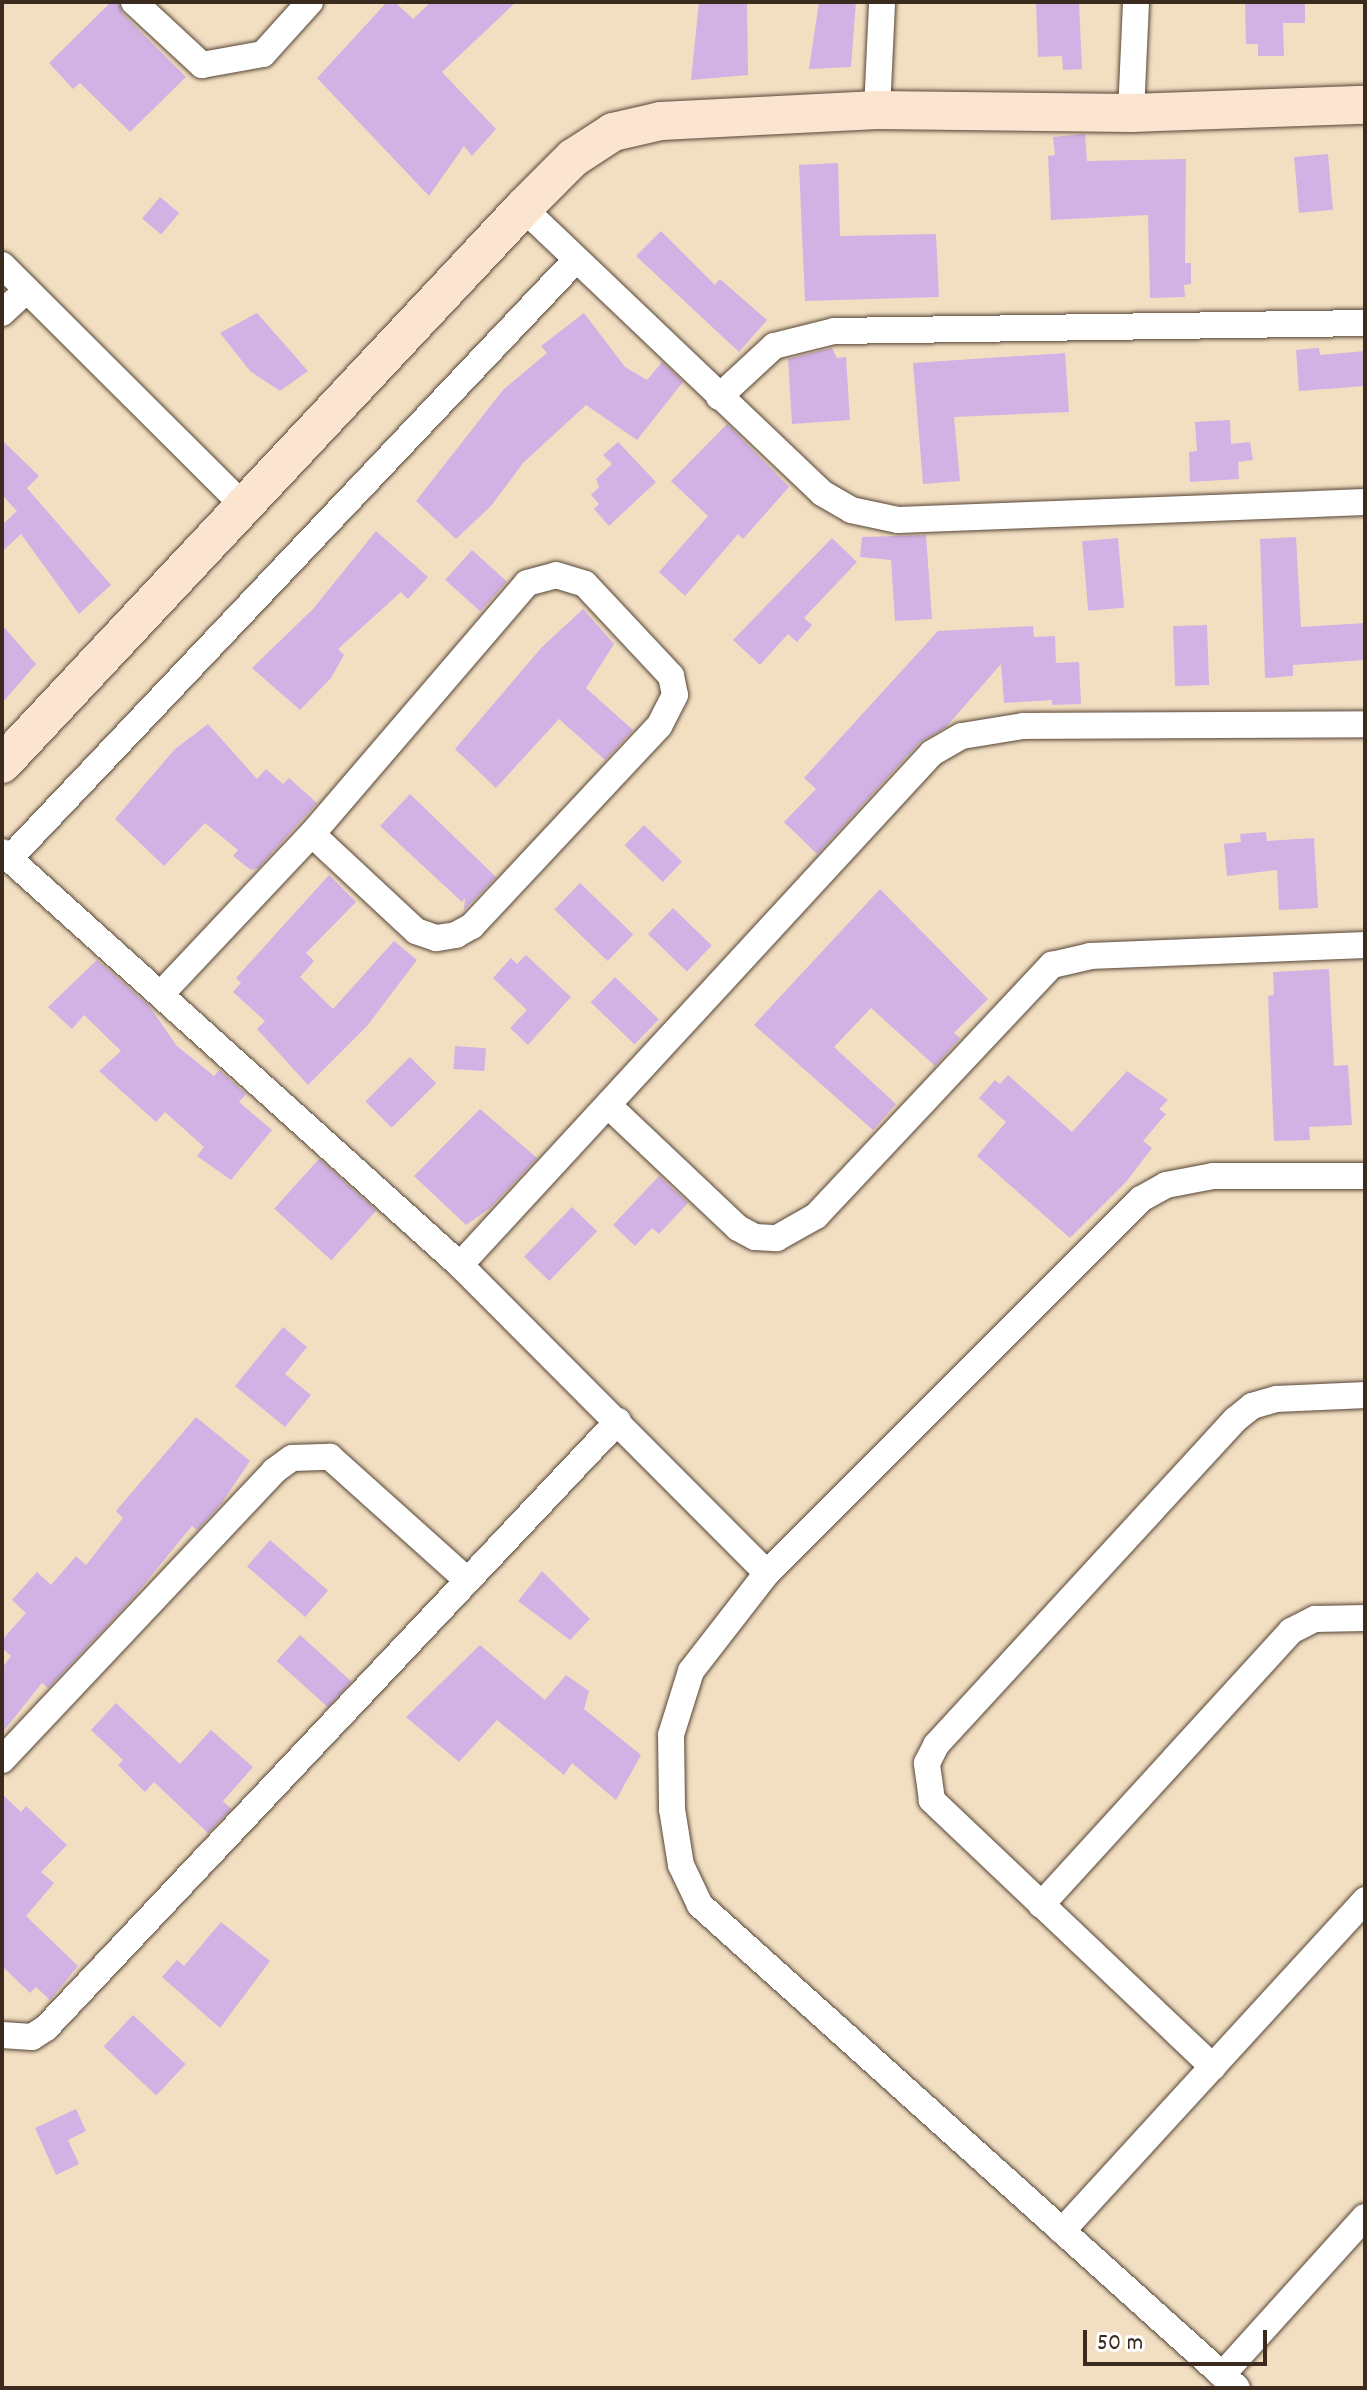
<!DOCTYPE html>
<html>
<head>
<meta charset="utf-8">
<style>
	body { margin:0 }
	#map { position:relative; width:1367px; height:2390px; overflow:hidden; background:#f2dfc2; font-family:Dekko,sans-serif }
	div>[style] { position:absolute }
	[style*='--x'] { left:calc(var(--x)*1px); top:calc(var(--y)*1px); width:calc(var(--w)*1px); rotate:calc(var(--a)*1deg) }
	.building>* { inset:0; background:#d2b2e4; transform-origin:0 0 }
	.roads { filter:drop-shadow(0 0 2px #564537) drop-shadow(0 0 2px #564537) }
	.street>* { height:26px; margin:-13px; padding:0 13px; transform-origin:13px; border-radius:13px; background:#fff }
	.secondary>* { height:38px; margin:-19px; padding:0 19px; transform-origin:19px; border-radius:19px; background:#fce5d0 }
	span { translate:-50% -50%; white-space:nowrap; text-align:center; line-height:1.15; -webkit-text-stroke:6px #fff; paint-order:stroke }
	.frame { position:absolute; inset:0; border:4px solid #3b2a1e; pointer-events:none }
	.scale { position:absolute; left:1083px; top:2330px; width:184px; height:36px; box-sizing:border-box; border:4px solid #3b2a1e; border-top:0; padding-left:10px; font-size:24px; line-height:28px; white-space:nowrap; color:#3b2a1e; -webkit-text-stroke:6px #fff; paint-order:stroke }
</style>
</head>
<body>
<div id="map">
	<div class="building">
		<div style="clip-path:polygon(111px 2px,118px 2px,123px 14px,186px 77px,130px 132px,80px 83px,73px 89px,49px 63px)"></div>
		<div style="clip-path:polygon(387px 2px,395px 2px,413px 19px,431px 2px,516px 2px,442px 72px,496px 129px,472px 156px,464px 146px,429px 196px,317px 78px)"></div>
		<div style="clip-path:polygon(699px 2px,747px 2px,748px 75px,691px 80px)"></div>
		<div style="clip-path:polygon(819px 2px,856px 2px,851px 67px,809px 69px)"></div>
		<div style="clip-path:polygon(1036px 2px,1079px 2px,1082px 69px,1063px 70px,1062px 56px,1038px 57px)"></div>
		<div style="clip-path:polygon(1245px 2px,1305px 2px,1305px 23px,1283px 23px,1284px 56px,1258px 56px,1258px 44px,1246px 44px)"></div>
		<div style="clip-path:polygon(1085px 134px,1087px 161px,1186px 159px,1185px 263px,1191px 263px,1191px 284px,1184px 285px,1185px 297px,1150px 298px,1148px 215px,1051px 220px,1048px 156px,1055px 155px,1053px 137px)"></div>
		<div style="left:1328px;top:154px;width:56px;height:34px;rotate:85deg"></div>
		<div style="clip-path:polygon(838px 163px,840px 236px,936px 234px,939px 297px,805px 301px,799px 165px)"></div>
		<div style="left:160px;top:197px;width:25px;height:28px;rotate:40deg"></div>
		<div style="clip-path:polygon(661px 231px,715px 285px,720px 279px,767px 320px,739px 352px,636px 256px)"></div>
		<div style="clip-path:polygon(257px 313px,308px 371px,280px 391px,250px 371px,220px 333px)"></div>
		<div style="clip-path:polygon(584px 313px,625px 367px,647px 380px,662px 362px,683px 382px,637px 440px,586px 405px,523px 463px,491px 506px,456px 539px,416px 501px,503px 390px,547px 353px,541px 346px)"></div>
		<div style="clip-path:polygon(832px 348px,837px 358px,846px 357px,850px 420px,792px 424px,788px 359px)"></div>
		<div style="clip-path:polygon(1319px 348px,1320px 355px,1365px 351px,1365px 386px,1299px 391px,1296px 350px)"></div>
		<div style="clip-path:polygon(1065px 353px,1069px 412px,954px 417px,960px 481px,923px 484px,913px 363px)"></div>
		<div style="clip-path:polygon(1230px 420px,1231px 444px,1250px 442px,1253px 460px,1238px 462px,1239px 479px,1190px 482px,1189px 452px,1197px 451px,1195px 422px)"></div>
		<div style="clip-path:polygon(727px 424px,789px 487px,743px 539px,738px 534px,685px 596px,659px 572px,708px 516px,671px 481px)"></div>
		<div style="clip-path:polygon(2px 440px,39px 476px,27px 488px,111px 585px,79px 614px,21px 534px,2px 552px,2px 525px,17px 511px,2px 495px)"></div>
		<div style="clip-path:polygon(618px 442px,656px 482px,609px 526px,594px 509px,599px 504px,591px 495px,599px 487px,596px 479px,612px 464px,603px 455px)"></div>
		<div style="clip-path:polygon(376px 531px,428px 577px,408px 599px,401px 592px,338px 649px,344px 655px,331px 678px,300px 710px,252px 668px,313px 609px)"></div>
		<div style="clip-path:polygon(926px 535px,932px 619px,895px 621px,891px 560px,860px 557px,862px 537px)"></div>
		<div style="clip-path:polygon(1296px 537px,1301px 627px,1365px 623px,1365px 660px,1293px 665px,1293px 676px,1265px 678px,1260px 539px)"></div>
		<div style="clip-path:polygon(832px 538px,857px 562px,804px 618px,812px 625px,797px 642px,788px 634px,760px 665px,733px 640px)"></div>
		<div style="left:1118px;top:538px;width:70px;height:36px;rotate:85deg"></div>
		<div style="left:472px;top:550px;width:47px;height:40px;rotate:42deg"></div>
		<div style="clip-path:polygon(583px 609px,614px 644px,586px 688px,633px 730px,605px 760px,559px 719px,496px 788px,455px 749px,542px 647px)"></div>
		<div style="clip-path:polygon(2px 625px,36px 664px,2px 703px)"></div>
		<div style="left:1207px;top:625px;width:60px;height:34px;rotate:88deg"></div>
		<div style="clip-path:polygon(1033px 626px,1034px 637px,1055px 636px,1056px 663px,1079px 662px,1081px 704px,1052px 705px,1052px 700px,1004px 703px,1001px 664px,946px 727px,920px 742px,817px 854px,784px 822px,816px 789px,804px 778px,938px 631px)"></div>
		<div style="clip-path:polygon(208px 724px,257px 779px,266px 769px,283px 784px,289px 778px,317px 803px,258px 868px,251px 870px,233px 856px,238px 850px,205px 823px,164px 866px,115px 819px,175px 749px)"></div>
		<div style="clip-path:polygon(410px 794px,496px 877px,464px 910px,465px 898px,462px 902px,380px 826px)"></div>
		<div style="left:644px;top:825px;width:53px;height:28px;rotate:44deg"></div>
		<div style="clip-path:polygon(1266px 832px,1267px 841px,1314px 838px,1318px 908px,1279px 910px,1277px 870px,1227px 876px,1224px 844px,1241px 842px,1240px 834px)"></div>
		<div style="clip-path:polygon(329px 875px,356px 902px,306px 953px,314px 961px,300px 977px,333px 1009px,394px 941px,417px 960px,367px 1026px,308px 1085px,257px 1029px,265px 1021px,233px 992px,241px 983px,236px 978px)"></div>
		<div style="left:580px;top:883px;width:74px;height:37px;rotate:44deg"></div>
		<div style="clip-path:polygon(880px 889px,988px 999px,954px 1033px,960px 1038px,935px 1066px,871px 1008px,834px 1047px,896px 1104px,873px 1130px,754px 1025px)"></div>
		<div style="left:673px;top:908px;width:54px;height:36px;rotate:44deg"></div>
		<div style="clip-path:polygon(526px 955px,571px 997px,528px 1045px,510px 1028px,527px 1010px,493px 978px,511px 958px,517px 964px)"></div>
		<div style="clip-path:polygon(97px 960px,149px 1006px,177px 1046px,214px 1076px,219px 1070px,246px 1094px,239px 1102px,272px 1130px,231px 1180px,197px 1156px,204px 1147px,165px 1112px,156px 1122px,99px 1071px,121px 1051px,84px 1015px,72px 1029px,48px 1007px)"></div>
		<div style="clip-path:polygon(1329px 969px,1334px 1066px,1348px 1065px,1352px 1125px,1309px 1127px,1310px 1140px,1274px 1141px,1268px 996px,1274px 995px,1273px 972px)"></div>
		<div style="left:615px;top:977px;width:61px;height:35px;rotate:44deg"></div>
		<div style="left:455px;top:1046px;width:31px;height:23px;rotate:4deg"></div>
		<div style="left:410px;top:1057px;width:37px;height:63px;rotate:45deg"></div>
		<div style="clip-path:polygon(1127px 1071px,1168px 1100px,1159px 1109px,1166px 1114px,1143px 1141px,1152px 1148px,1126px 1182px,1070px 1238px,977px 1156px,1006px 1122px,979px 1098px,995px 1080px,1000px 1084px,1008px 1075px,1072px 1132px)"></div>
		<div style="clip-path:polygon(480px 1109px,537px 1158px,490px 1208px,466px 1225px,414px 1176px)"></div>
		<div style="left:319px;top:1159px;width:77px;height:67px;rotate:42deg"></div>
		<div style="clip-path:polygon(659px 1176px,688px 1203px,659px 1234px,652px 1228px,635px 1246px,613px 1225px)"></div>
		<div style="left:572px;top:1207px;width:35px;height:69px;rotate:44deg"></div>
		<div style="clip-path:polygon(283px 1327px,307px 1347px,285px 1374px,311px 1395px,285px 1427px,235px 1386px)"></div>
		<div style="clip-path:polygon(196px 1417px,250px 1461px,221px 1504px,197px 1530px,192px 1526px,132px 1599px,48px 1688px,42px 1683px,2px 1733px,2px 1668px,11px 1656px,2px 1648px,2px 1640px,26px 1613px,12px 1600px,37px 1572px,51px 1585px,76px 1556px,86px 1565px,123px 1518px,116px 1511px)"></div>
		<div style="left:270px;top:1540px;width:77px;height:35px;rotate:41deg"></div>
		<div style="clip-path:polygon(542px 1571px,590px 1619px,570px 1640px,518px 1601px)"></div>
		<div style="left:300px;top:1635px;width:69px;height:35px;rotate:42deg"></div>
		<div style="clip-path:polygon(480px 1645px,545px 1700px,566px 1675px,589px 1691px,584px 1709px,641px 1755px,616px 1800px,572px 1763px,564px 1775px,497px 1720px,459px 1762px,406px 1717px)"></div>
		<div style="clip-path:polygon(116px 1703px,180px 1764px,211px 1730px,253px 1767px,223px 1801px,231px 1809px,208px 1833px,154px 1782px,145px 1792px,118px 1765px,123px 1760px,91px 1730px)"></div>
		<div style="clip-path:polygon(2px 1794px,21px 1812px,26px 1806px,67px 1845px,41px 1872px,54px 1883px,26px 1916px,78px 1966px,50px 2000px,36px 1987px,30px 1993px,2px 1966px)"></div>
		<div style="clip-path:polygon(221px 1922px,270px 1961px,220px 2028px,162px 1977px,177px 1960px,184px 1966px)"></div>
		<div style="left:133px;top:2015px;width:72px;height:43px;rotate:43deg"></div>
		<div style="clip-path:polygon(76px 2109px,86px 2131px,68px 2140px,79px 2164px,56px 2175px,35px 2128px)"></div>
	</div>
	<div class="roads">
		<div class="street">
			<div style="--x:134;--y:2;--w:93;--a:42.8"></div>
			<div style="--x:202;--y:65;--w:62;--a:-10.2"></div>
			<div style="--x:263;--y:54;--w:70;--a:-47.9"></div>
			<div style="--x:877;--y:110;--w:108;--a:-87.3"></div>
			<div style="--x:1131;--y:113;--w:111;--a:-87.4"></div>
			<div style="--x:523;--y:208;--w:413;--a:43.6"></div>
			<div style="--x:822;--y:493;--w:34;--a:30"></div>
			<div style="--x:851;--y:510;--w:48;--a:12"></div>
			<div style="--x:898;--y:520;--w:467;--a:-2.2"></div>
			<div style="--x:2;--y:265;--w:340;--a:44.9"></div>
			<div style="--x:2;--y:313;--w:34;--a:-43"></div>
			<div style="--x:719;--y:397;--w:75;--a:-42.8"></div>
			<div style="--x:774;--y:346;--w:62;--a:-14"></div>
			<div style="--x:834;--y:331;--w:531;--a:-0.86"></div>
			<div style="--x:2;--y:852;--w:617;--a:42.04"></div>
			<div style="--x:460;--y:1265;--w:435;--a:45.1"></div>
			<div style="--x:767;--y:1573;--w:124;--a:127.8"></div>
			<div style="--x:691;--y:1671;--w:67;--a:107.4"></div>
			<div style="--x:671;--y:1735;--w:74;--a:89.2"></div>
			<div style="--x:672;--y:1809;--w:57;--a:80.9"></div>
			<div style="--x:681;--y:1865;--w:44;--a:64.6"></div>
			<div style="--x:700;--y:1905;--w:722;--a:41.97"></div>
			<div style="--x:10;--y:858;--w:821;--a:-46.58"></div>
			<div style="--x:161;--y:994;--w:220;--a:-46.7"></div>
			<div style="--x:312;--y:834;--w:330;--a:-49.4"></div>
			<div style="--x:527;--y:583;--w:30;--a:-15"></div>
			<div style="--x:556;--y:575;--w:30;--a:17"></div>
			<div style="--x:585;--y:584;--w:126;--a:46.9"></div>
			<div style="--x:671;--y:676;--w:19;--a:78"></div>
			<div style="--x:675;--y:695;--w:35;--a:117"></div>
			<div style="--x:659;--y:726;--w:274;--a:133.1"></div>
			<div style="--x:472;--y:926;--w:18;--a:151"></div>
			<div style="--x:456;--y:935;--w:20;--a:171"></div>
			<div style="--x:436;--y:938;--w:21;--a:-161"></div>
			<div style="--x:416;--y:931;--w:142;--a:-137"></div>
			<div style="--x:610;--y:1107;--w:176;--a:43.4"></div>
			<div style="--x:738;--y:1228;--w:19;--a:28"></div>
			<div style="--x:755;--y:1237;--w:22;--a:3"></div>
			<div style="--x:777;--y:1238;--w:45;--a:-29.4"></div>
			<div style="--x:816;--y:1216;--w:345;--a:-46.8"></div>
			<div style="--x:1052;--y:965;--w:39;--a:-13"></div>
			<div style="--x:1090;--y:956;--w:275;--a:-2.3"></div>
			<div style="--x:460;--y:1265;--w:696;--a:-47.33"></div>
			<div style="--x:932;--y:753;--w:34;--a:-30"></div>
			<div style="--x:962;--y:736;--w:62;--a:-9.3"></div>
			<div style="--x:1023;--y:726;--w:342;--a:-0.3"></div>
			<div style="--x:767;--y:1573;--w:529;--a:-45"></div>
			<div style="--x:1141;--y:1199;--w:29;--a:-29"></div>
			<div style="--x:1166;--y:1185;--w:48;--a:-10.8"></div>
			<div style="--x:1213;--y:1176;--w:152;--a:0"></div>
			<div style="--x:2;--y:1760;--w:397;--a:-46.7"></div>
			<div style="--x:274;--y:1471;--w:22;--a:-36"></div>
			<div style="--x:292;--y:1458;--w:38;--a:-2"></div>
			<div style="--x:330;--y:1457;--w:181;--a:41.9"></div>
			<div style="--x:1041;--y:1905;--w:371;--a:-47.6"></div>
			<div style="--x:1291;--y:1631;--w:27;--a:-27"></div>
			<div style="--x:1315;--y:1619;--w:50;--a:-1.1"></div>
			<div style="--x:2;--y:2035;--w:30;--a:4"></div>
			<div style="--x:32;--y:2037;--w:17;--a:-33"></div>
			<div style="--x:46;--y:2028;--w:834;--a:-46.7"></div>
			<div style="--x:1213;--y:2067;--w:388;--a:-136.5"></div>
			<div style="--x:932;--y:1800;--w:37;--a:-98"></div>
			<div style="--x:927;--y:1763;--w:20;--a:-63"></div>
			<div style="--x:936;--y:1745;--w:443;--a:-47.4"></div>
			<div style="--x:1236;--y:1419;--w:21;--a:-39"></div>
			<div style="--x:1252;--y:1406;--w:26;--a:-16"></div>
			<div style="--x:1277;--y:1399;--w:88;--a:-2.6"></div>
			<div style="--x:1062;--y:2231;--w:449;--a:-47.5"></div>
			<div style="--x:1222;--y:2375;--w:213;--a:-47.9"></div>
		</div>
		<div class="secondary">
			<div style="--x:2;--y:764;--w:762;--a:-46.86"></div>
			<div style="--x:523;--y:208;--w:71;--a:-45"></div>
			<div style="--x:573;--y:158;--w:48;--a:-33"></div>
			<div style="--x:613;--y:132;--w:49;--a:-12.9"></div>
			<div style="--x:661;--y:121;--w:216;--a:-2.9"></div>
			<div style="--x:877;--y:110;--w:254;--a:0.7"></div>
			<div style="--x:1131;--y:113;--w:234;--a:-2"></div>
		</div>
	</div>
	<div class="frame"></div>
	<div class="scale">50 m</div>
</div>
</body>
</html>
